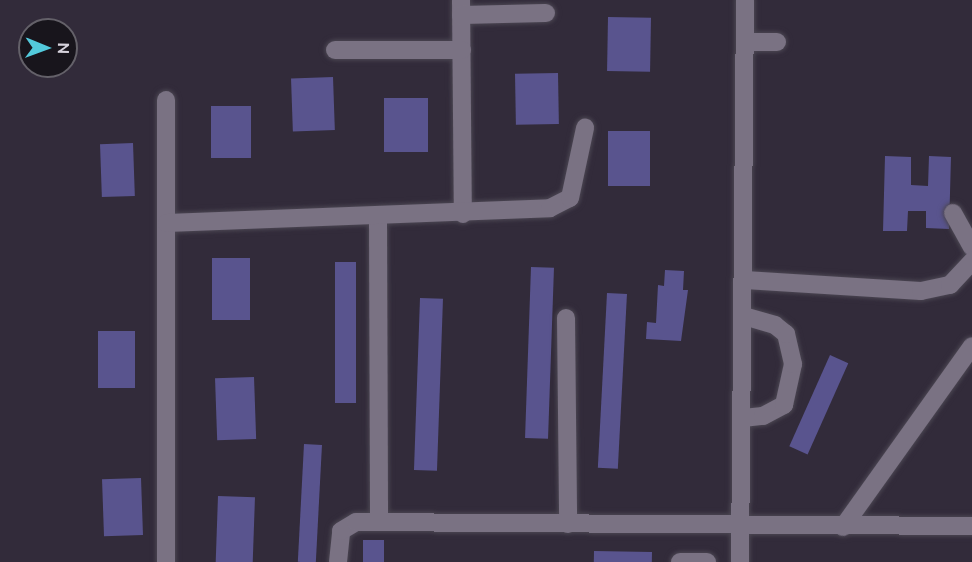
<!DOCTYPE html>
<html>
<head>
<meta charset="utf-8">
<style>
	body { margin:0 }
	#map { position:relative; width:972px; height:562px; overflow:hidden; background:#322b3a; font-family:Ubuntu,sans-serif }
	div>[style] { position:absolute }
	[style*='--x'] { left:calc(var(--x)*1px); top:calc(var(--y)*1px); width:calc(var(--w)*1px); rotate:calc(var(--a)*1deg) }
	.building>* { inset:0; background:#59548e; transform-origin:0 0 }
	.roads { filter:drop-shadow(0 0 2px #4b4652) drop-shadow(0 0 2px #4b4652) }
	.minor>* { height:18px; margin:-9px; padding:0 9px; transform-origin:9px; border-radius:9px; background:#7a7283 }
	span { translate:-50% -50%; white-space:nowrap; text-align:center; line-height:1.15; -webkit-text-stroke:4.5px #18151c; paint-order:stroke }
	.north { position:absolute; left:18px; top:18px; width:60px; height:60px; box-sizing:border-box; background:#18151c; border:2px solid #646169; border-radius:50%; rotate:91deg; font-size:16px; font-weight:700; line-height:24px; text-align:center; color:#d7d3dd }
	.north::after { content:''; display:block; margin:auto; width:21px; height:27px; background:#53cadc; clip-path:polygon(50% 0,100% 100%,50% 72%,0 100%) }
</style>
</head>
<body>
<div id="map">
	<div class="building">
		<div style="left:608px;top:17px;width:43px;height:54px;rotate:1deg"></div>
		<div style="left:558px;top:73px;width:51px;height:43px;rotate:89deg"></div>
		<div style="left:333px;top:77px;width:53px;height:42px;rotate:88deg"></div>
		<div style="left:428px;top:98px;width:54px;height:44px;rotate:90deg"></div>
		<div style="left:211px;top:106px;width:40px;height:52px"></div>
		<div style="left:608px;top:131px;width:42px;height:55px"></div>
		<div style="left:133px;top:143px;width:53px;height:33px;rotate:88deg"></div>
		<div style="clip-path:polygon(885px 156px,911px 157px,911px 185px,928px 186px,929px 156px,951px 157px,949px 229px,926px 228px,926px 211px,908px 211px,907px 231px,883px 231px)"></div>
		<div style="left:212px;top:258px;width:38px;height:62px"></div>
		<div style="left:335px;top:262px;width:21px;height:141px"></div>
		<div style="left:531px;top:267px;width:23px;height:171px;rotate:2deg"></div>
		<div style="clip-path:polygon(665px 270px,684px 271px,683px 290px,688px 290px,681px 341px,646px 339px,647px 322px,656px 323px,658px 285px,664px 286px)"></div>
		<div style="left:607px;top:293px;width:20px;height:175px;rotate:3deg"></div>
		<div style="left:420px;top:298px;width:23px;height:172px;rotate:2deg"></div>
		<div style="left:135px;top:331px;width:57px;height:37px;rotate:90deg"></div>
		<div style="left:830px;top:355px;width:20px;height:100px;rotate:24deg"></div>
		<div style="left:254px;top:377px;width:62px;height:39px;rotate:88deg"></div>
		<div style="left:304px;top:444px;width:18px;height:118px;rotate:3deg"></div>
		<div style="left:141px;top:478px;width:57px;height:39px;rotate:88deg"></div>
		<div style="left:218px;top:496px;width:37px;height:66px;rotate:2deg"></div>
		<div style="left:384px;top:540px;width:22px;height:21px;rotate:90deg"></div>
		<div style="left:594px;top:551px;width:58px;height:11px;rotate:1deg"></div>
	</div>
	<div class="roads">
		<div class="minor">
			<div style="--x:461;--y:0;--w:214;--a:89.5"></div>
			<div style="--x:461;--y:15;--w:85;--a:-1.3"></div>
			<div style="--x:745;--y:42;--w:32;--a:0"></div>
			<div style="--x:335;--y:50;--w:127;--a:0"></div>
			<div style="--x:166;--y:100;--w:462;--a:90"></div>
			<div style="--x:953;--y:213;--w:39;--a:61"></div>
			<div style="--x:378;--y:218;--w:303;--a:89.8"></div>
			<div style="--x:167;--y:223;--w:383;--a:-2.2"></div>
			<div style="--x:550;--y:208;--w:22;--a:-27"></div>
			<div style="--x:570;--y:198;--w:72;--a:-77.9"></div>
			<div style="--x:745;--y:280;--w:176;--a:3.6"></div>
			<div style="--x:921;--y:291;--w:30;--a:-12"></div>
			<div style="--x:950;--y:285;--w:33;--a:-47"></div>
			<div style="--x:566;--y:318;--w:206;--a:89.4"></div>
			<div style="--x:743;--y:418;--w:20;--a:-6"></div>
			<div style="--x:763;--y:416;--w:24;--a:-28"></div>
			<div style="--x:784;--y:405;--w:42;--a:-77.6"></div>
			<div style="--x:793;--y:364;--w:31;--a:-103"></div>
			<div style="--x:786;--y:334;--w:14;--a:-141"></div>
			<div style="--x:775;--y:325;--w:32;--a:-164"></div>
			<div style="--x:843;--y:527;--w:222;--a:-54.5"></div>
			<div style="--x:338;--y:562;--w:31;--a:-84"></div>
			<div style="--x:341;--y:531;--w:17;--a:-31"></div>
			<div style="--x:356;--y:522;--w:616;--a:0.37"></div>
			<div style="--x:680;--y:562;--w:27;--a:0"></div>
			<div style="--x:740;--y:562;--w:562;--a:-89.49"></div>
		</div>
	</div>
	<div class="north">N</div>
</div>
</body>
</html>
